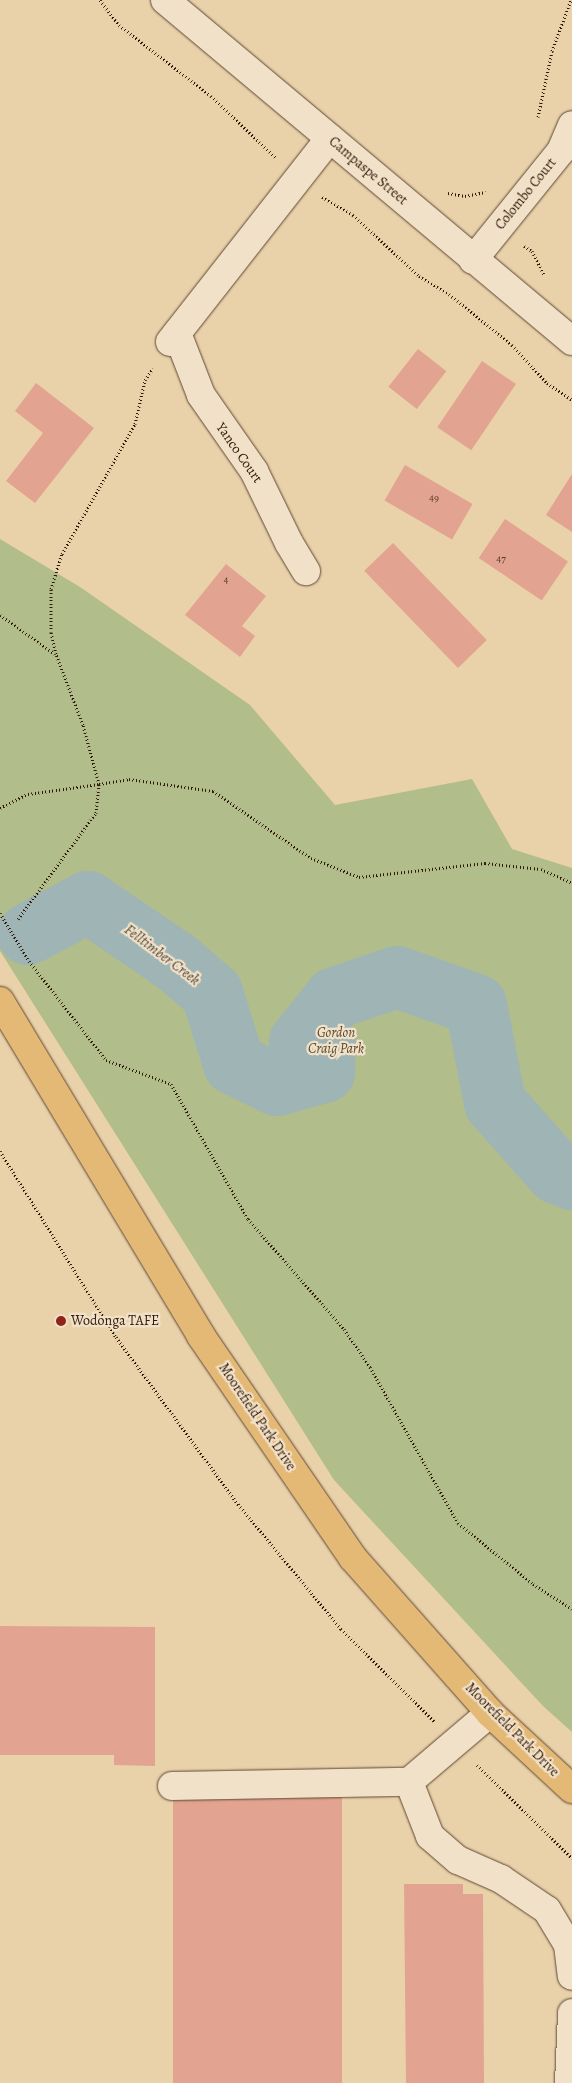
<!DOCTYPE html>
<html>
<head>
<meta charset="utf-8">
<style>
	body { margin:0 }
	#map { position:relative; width:572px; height:2083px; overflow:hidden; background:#e9d1aa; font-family:Alegreya,serif }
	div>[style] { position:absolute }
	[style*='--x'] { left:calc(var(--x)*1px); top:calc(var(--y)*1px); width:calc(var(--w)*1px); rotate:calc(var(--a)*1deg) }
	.green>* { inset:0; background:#b2bd8c }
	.river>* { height:62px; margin:-31px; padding:0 31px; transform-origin:31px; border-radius:31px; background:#9eb4b5 }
	.building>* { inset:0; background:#e2a490; transform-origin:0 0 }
	.path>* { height:3px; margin-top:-1.5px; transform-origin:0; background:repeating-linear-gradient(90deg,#301909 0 1px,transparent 0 3.5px) }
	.roads { filter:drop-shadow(0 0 1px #5e4731) drop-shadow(0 0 1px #5e4731) }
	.minor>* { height:28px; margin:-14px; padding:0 14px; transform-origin:14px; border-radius:14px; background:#f1e1c8 }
	.major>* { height:28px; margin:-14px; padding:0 14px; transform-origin:14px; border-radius:14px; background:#e4b875 }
	.dots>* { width:14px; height:14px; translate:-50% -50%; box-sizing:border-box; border:2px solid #f1e1c8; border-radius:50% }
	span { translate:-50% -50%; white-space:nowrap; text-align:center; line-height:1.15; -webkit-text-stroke:4.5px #f1e1c8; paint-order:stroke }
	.number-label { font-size:11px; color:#5c3c2b }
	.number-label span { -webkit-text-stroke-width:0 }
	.street-label { font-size:14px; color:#301909 }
	.park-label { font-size:14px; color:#574a30; font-style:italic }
	.poi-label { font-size:14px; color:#301909 }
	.left { translate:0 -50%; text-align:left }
	.water-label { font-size:15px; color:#51483d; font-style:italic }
</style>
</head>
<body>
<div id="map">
	<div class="green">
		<div style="clip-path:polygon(0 539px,80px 587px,250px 705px,335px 805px,472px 779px,512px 849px,572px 868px,572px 1732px,543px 1706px,334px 1480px,0 951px)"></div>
	</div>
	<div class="river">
		<div style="--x:28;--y:934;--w:68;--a:-28.1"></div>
		<div style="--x:88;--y:902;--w:107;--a:34.3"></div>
		<div style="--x:176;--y:962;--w:48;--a:40.7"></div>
		<div style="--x:212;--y:993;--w:74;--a:72.8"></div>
		<div style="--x:234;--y:1064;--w:48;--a:26"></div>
		<div style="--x:277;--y:1085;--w:49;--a:-15.5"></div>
		<div style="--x:324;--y:1072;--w:27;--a:-88"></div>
		<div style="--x:325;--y:1045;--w:25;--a:-173"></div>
		<div style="--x:300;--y:1042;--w:56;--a:-51.5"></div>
		<div style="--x:335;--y:998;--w:65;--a:-18.7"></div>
		<div style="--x:397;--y:977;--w:84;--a:19.5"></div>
		<div style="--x:476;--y:1005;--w:100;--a:79"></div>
		<div style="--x:495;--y:1103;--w:94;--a:48.5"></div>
		<div style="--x:557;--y:1173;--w:16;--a:22"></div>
	</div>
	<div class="building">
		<div style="left:418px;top:349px;width:36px;height:48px;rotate:38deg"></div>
		<div style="left:482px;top:361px;width:41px;height:80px;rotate:34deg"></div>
		<div style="clip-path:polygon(36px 383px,94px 428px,35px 503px,6px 481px,43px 433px,15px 411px)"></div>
		<div style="left:405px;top:465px;width:78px;height:41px;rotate:30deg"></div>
		<div style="clip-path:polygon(572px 474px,572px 532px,546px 515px)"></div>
		<div style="left:505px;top:519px;width:76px;height:47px;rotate:34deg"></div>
		<div style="left:393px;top:543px;width:135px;height:40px;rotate:46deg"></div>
		<div style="clip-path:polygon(226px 564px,266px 596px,242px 626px,255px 636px,240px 657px,185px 615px)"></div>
		<div style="clip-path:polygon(0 1626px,155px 1627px,155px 1766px,114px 1765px,114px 1755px,0 1755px)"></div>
		<div style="left:173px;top:1796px;width:169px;height:287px"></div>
		<div style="clip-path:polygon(404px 1884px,463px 1884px,463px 1894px,483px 1894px,484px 2083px,406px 2083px)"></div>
	</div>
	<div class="path">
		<div style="--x:100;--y:0;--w:31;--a:53"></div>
		<div style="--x:119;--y:25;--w:116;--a:37.7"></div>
		<div style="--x:211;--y:96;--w:90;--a:43.6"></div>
		<div style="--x:538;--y:117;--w:67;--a:-78"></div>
		<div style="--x:552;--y:51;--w:54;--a:-69.6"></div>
		<div style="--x:448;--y:193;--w:17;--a:10"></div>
		<div style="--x:465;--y:196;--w:21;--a:-11"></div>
		<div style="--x:322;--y:197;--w:36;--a:30"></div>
		<div style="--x:353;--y:215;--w:90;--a:42.7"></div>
		<div style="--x:419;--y:276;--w:35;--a:31"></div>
		<div style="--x:449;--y:294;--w:81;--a:39"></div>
		<div style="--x:512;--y:345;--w:52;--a:47.4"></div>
		<div style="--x:547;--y:383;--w:30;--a:34"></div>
		<div style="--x:524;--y:246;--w:9;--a:32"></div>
		<div style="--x:532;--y:251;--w:27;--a:63"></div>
		<div style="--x:0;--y:615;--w:67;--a:35.3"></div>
		<div style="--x:0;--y:808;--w:31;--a:-27"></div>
		<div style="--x:28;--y:794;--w:72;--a:-8"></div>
		<div style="--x:99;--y:784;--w:61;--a:-105.2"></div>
		<div style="--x:83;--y:725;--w:76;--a:-110.8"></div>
		<div style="--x:56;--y:654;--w:23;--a:-103"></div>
		<div style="--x:51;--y:632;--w:43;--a:-90"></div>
		<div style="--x:51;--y:589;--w:37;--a:-73"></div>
		<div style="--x:62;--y:554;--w:149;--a:-60.7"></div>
		<div style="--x:135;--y:424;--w:45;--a:-77.2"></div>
		<div style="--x:145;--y:380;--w:14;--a:-56"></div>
		<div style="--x:0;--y:913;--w:56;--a:58.9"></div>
		<div style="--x:29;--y:961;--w:125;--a:52.1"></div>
		<div style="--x:106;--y:1060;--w:69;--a:20.3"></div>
		<div style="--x:171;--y:1084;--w:155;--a:60.3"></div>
		<div style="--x:248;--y:1219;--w:146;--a:48.9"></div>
		<div style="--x:344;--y:1329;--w:46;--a:55.6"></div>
		<div style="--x:370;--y:1367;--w:179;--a:60.6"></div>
		<div style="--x:458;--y:1523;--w:97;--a:39.1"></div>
		<div style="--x:533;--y:1584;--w:46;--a:32.7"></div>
		<div style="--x:18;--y:919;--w:132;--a:-53.7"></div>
		<div style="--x:96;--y:813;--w:29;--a:-84"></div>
		<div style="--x:99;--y:784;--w:30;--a:-9"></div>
		<div style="--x:129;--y:779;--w:85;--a:8.1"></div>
		<div style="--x:213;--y:791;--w:119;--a:34.4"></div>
		<div style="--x:311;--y:858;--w:52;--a:21.6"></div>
		<div style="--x:359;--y:877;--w:127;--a:-6.3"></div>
		<div style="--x:485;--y:863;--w:56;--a:6.1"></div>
		<div style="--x:541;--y:869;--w:34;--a:24"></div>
		<div style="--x:0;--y:1151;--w:219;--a:58.1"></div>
		<div style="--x:116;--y:1337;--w:207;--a:53.9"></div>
		<div style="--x:238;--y:1504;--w:162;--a:50.5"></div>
		<div style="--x:341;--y:1629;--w:131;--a:44.7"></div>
		<div style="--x:477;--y:1765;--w:133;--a:44.4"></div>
	</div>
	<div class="roads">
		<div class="minor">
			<div style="--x:165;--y:0;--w:531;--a:39.96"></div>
			<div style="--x:473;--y:260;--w:140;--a:-51.1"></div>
			<div style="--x:561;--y:151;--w:28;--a:-67"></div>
			<div style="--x:177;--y:333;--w:66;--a:68.8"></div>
			<div style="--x:201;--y:395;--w:93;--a:55.1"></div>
			<div style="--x:254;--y:471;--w:80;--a:64.1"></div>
			<div style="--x:289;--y:543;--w:33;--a:59"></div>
			<div style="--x:170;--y:342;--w:259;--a:-51.9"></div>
			<div style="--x:490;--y:1713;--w:106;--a:139.6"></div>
			<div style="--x:409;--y:1782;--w:58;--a:68.7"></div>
			<div style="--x:430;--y:1836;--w:37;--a:41"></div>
			<div style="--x:458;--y:1860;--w:47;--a:23.8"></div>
			<div style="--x:501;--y:1879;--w:55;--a:34"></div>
			<div style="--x:547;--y:1910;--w:41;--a:59"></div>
			<div style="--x:568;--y:1945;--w:31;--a:83"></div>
			<div style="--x:172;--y:1786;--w:237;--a:-1"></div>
			<div style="--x:569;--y:2083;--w:70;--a:-87.5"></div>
		</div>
		<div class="major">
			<div style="--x:0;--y:1001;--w:391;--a:59"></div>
			<div style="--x:201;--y:1336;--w:269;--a:55.6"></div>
			<div style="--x:353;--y:1558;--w:207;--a:48.5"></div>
			<div style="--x:490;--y:1713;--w:112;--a:42.8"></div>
		</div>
	</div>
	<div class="dots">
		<div style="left:61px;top:1321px;background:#8f2418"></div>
	</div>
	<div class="number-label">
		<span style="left:434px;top:498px">49</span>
		<span style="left:501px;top:559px">47</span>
		<span style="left:226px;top:580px">4</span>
	</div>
	<div class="street-label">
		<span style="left:368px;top:171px;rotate:40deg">Campaspe Street</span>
		<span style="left:526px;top:194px;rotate:-51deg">Colombo Court</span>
		<span style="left:239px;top:453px;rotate:55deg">Yanco Court</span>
		<span style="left:257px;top:1417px;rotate:56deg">Moorefield Park Drive</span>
		<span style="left:512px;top:1730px;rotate:45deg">Moorefield Park Drive</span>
	</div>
	<div class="park-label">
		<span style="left:336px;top:1041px">Gordon<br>Craig Park</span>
	</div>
	<div class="poi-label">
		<span class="left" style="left:71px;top:1321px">Wodonga TAFE</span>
	</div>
	<div class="water-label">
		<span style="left:162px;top:955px;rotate:37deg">Felltimber Creek</span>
	</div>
</div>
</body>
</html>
